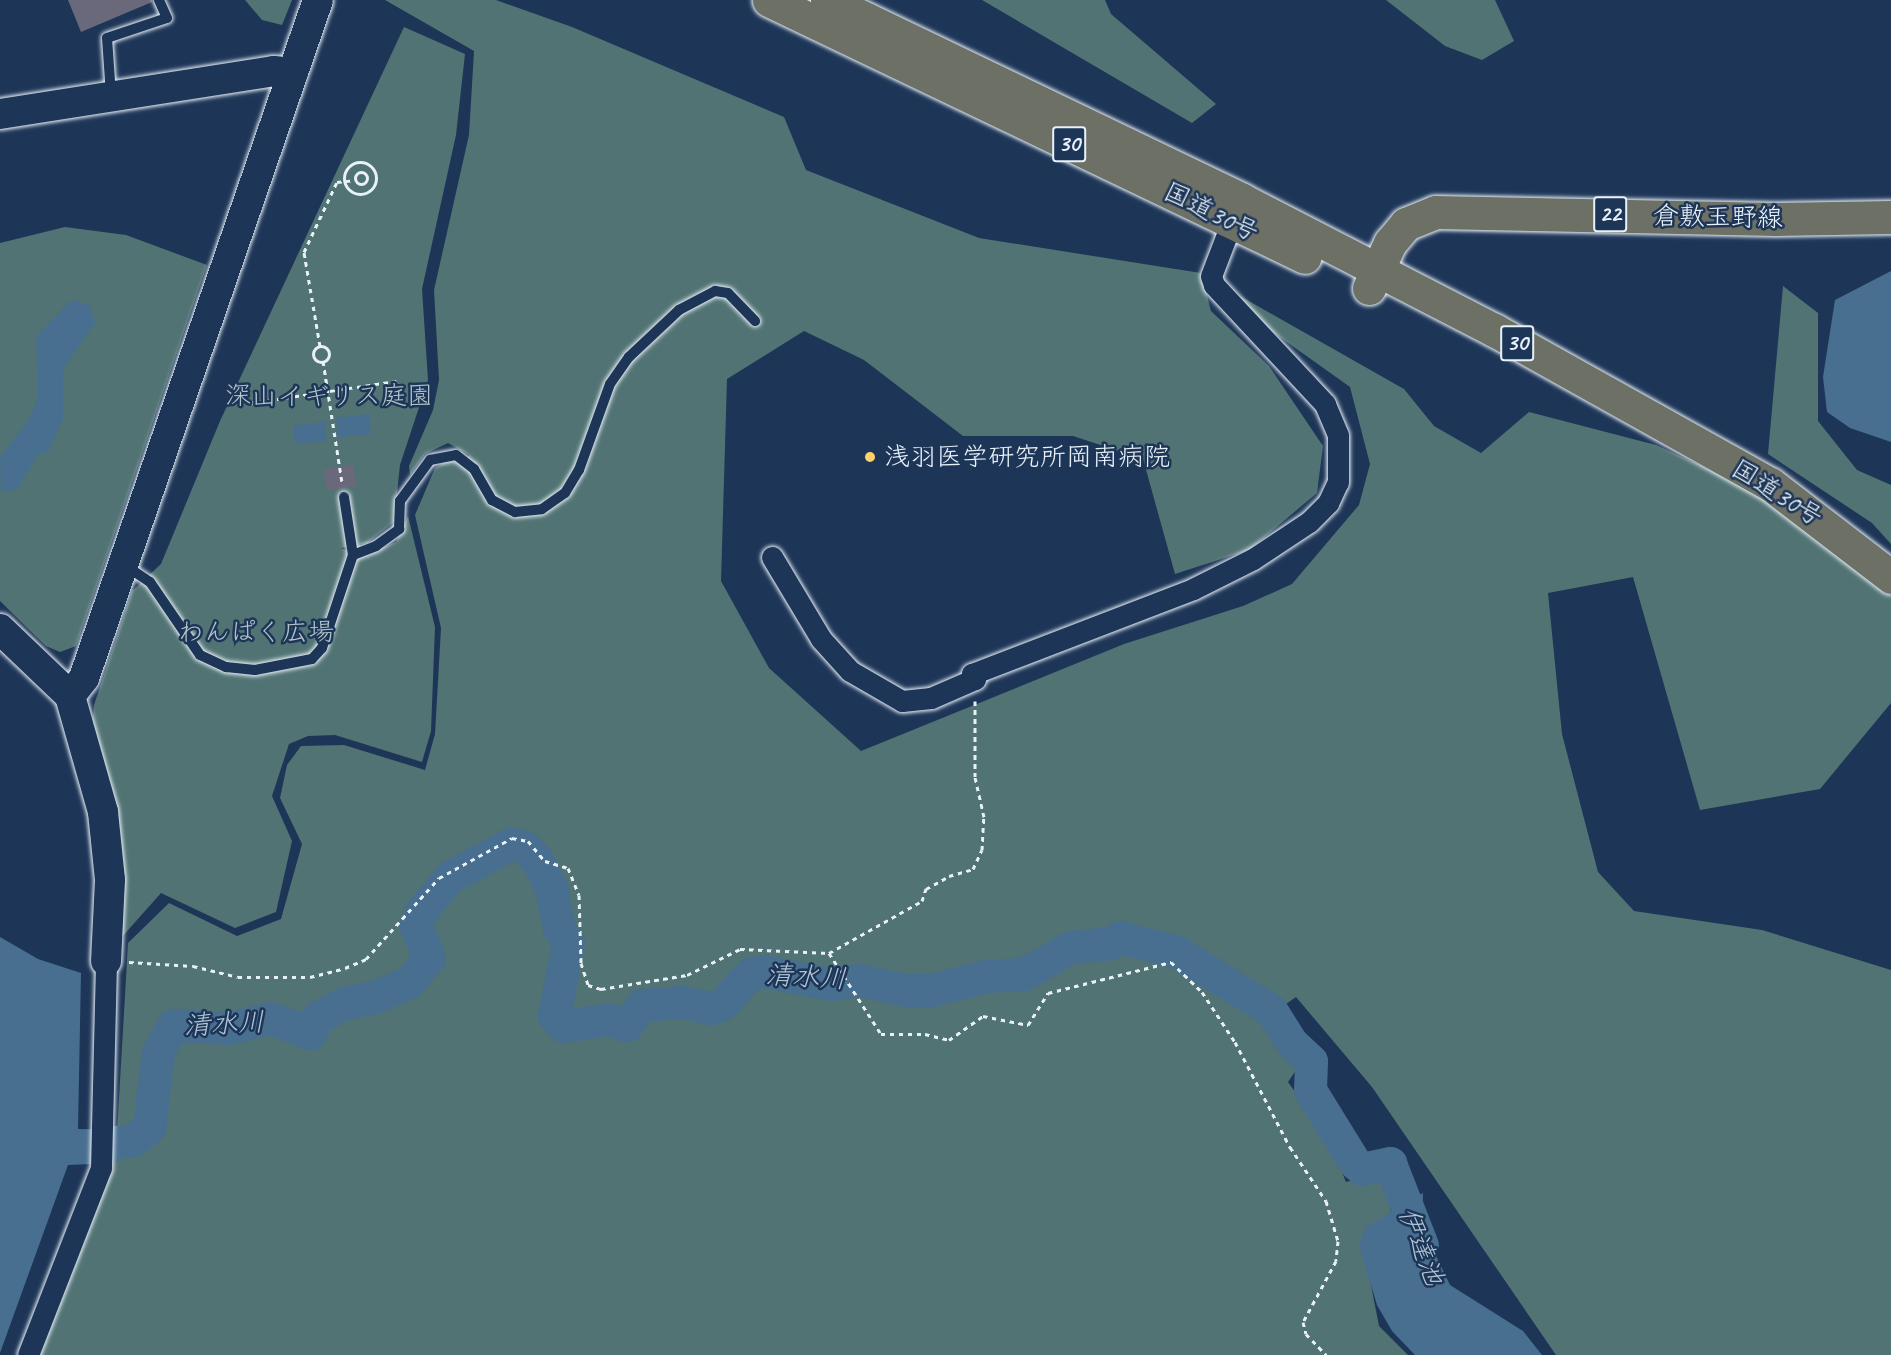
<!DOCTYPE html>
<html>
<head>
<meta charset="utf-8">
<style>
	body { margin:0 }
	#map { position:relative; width:1891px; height:1355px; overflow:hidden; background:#1d3557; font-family:Caveat,"Klee One",sans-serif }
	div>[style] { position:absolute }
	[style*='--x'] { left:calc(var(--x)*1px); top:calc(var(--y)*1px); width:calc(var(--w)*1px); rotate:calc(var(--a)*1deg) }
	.green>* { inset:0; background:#517374 }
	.water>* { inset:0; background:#486f90; transform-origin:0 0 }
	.river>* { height:33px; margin:-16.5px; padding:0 16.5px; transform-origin:16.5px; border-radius:16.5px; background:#486f90 }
	.building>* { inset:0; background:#6a697b; transform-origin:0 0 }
	.path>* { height:3px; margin-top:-1.5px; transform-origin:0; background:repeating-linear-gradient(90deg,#e8f1f8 0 4.5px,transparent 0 9px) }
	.path>.ring { margin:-1.5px; padding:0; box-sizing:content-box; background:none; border:3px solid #e8f1f8; border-radius:50% }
	.roads { filter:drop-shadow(0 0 2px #e8f1f8) drop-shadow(0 0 2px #e8f1f8) }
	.lane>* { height:10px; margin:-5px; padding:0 5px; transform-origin:5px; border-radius:5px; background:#1d3557 }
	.street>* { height:21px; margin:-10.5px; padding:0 10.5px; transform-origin:10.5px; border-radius:10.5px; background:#1d3557 }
	.secondary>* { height:30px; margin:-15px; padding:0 15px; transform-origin:15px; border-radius:15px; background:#1d3557 }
	.primary>* { height:33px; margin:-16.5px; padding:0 16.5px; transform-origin:16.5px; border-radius:16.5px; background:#6c7065 }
	.highway>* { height:33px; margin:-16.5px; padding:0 16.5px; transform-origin:16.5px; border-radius:16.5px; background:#6c7065 }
	.dots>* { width:16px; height:16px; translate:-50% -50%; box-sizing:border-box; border:3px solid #1d3557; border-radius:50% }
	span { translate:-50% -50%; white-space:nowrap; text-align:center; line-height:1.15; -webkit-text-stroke:5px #1d3557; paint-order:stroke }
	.shield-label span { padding:2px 4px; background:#1d3557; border:2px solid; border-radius:4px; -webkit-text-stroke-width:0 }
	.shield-label { font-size:24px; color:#e8f1f8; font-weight:700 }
	.street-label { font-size:26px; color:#e8f1f8 }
	.park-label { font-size:26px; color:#b3c5ca }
	.poi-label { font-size:26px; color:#e8f1f8 }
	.left { translate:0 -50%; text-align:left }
	.water-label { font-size:27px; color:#b0c4d4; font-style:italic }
</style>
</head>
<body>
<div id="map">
	<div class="green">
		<div style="clip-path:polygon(245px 0,292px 0,282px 25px,262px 20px)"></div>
		<div style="clip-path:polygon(385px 0,496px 0,572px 27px,784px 117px,806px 170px,979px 238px,1201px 273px,1211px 311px,1269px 366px,1323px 446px,1317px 493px,1249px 550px,1175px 574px,1143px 459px,1073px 436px,963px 436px,864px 360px,804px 331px,727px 379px,721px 581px,769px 668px,861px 751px,1124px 644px,1243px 606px,1292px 584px,1359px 505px,1370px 464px,1350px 387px,1253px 318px,1240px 296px,1404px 389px,1434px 426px,1481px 453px,1529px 412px,1656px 445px,1779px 502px,1870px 573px,1891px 596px,1891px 703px,1820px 789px,1700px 810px,1633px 577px,1548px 593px,1562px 734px,1598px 872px,1634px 911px,1762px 930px,1891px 970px,1891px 1355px,1556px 1355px,1372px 1087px,1296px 997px,1272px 1014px,1281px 1038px,1301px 1063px,1288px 1082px,1329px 1140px,1346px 1182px,1380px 1171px,1395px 1225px,1368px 1270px,1379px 1326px,1408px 1355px,39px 1355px,116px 1151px,128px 943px,169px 903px,237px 936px,281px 919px,302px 844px,280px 798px,287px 765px,301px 746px,344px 745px,425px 770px,435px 734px,441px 628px,415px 515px,435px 468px,447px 461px,463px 463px,469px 455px,448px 443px,425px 454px,410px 475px,409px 466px,433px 410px,439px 380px,434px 290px,469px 135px,474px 51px)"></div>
		<div style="clip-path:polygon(982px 0,1105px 0,1111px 14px,1216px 104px,1192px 123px)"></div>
		<div style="clip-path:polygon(1386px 0,1495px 0,1514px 41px,1482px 60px,1445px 46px)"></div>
		<div style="clip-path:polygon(404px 27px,465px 54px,456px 135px,422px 289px,428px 380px,400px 465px,394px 522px,367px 543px,341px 548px,362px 557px,396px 542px,408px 516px,435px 627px,431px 731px,422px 762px,335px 735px,308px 736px,289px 744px,272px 796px,292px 841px,276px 912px,235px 928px,161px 893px,121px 938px,92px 730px,94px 705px,132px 591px,161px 564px,220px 421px)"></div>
		<div style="clip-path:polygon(65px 227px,126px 235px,207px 265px,76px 646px,60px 652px,46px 646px,0 601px,0 243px)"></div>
		<div style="clip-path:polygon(1783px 286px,1818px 313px,1818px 421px,1857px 470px,1891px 485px,1891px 544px,1872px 523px,1768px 454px)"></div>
	</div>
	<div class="water">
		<div style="clip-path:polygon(1891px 271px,1891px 442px,1850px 428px,1827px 412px,1823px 377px,1835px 300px)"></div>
		<div style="clip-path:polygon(70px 301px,88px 304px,96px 322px,63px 369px,63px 419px,47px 454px,39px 453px,17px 490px,1px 492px,0 457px,29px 420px,38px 396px,36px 337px)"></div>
		<div style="left:369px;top:414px;width:20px;height:33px;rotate:84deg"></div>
		<div style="left:325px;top:422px;width:19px;height:32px;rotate:84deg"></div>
		<div style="clip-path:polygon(0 937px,38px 959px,81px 973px,78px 1129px,136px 1130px,145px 1139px,115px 1163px,68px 1165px,0 1353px)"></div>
		<div style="clip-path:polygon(1423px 1193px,1422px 1227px,1450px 1285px,1523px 1331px,1542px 1355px,1415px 1355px,1392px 1331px,1377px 1305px,1359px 1246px,1366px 1227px)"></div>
	</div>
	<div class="river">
		<div style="--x:97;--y:1144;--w:36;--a:-6"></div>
		<div style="--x:133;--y:1140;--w:20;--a:-37"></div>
		<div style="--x:149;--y:1128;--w:77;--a:-83.2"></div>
		<div style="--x:158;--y:1052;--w:31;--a:-61"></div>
		<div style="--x:173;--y:1025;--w:55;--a:3.1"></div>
		<div style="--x:228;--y:1028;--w:43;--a:-13.4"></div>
		<div style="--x:270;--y:1018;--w:43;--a:20.6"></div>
		<div style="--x:310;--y:1033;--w:17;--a:-65"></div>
		<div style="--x:317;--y:1018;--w:31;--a:-29"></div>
		<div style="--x:344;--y:1003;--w:32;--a:-11"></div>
		<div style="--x:375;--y:997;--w:37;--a:-24"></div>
		<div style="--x:409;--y:982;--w:31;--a:-50"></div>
		<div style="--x:429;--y:958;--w:35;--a:-112"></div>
		<div style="--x:416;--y:926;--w:16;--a:-72"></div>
		<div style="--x:421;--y:911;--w:46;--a:-49.4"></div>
		<div style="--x:451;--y:876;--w:69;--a:-28.4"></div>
		<div style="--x:512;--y:843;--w:15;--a:20"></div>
		<div style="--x:526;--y:848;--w:16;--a:47"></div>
		<div style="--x:537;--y:860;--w:30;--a:63"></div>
		<div style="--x:551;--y:887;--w:43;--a:79.2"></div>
		<div style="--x:559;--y:929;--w:16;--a:55"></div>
		<div style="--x:568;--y:942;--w:75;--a:100.7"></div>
		<div style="--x:554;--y:1016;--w:14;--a:45"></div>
		<div style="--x:564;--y:1026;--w:44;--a:-9.2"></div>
		<div style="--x:607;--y:1019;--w:20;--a:18"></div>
		<div style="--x:626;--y:1025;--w:26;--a:-51"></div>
		<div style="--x:642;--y:1005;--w:40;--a:-4.3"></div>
		<div style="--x:682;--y:1002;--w:30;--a:12"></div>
		<div style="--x:711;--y:1008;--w:12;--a:-20"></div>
		<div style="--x:722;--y:1004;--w:41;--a:-47"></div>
		<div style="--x:750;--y:974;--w:13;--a:-13"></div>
		<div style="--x:763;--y:971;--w:69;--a:10.8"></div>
		<div style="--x:831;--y:984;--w:29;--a:-8"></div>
		<div style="--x:860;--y:980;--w:45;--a:12.8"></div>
		<div style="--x:904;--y:990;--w:27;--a:0"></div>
		<div style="--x:931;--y:990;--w:57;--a:-14.3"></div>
		<div style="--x:986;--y:976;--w:38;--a:-3"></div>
		<div style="--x:1024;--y:974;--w:53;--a:-30.4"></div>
		<div style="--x:1070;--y:947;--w:41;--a:-5.6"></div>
		<div style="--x:1111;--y:943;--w:11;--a:-34"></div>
		<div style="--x:1120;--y:937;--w:59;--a:14.7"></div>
		<div style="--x:1177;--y:952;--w:110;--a:31.7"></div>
		<div style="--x:1271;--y:1010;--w:39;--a:58"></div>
		<div style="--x:1292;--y:1043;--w:26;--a:43"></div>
		<div style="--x:1311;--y:1061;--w:29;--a:92"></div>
		<div style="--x:1310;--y:1090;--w:86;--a:58.3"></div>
		<div style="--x:1355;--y:1163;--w:9;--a:41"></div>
		<div style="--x:1362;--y:1169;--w:29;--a:-12"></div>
		<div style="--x:1390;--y:1163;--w:88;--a:68.7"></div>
	</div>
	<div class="building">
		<div style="clip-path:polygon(68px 0,152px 0,152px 2px,81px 32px)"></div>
		<div style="left:353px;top:464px;width:22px;height:30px;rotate:80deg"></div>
	</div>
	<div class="path">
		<div class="ring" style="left:344px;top:162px;width:29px;height:29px"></div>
		<div class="ring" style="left:355px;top:172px;width:9px;height:9px"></div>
		<div style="--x:320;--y:346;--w:95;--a:-99.7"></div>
		<div style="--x:304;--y:252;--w:77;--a:-64.8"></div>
		<div style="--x:337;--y:182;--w:18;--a:-6"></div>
		<div class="ring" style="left:313px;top:346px;width:13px;height:13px"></div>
		<div style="--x:323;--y:361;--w:123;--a:81.1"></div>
		<div style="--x:250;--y:403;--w:148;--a:-8.6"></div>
		<div style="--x:829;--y:953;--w:96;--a:57.3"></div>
		<div style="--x:881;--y:1034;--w:44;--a:0"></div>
		<div style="--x:925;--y:1034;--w:25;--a:14"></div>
		<div style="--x:949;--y:1040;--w:42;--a:-35.2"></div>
		<div style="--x:983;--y:1016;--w:46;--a:11.3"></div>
		<div style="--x:1028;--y:1025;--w:38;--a:-58"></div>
		<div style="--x:1048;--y:993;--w:127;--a:-14.1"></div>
		<div style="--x:1171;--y:962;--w:43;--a:44.1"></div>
		<div style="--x:1202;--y:992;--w:60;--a:56.6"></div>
		<div style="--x:1235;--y:1042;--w:119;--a:62.4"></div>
		<div style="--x:1290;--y:1147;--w:65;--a:56.3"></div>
		<div style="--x:1326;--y:1201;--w:42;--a:73.3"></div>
		<div style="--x:1338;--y:1241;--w:20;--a:96"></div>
		<div style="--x:1336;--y:1261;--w:69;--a:118.4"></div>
		<div style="--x:1303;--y:1322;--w:12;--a:76"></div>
		<div style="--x:1306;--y:1334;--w:29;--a:46"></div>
		<div style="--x:129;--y:962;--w:64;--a:3.6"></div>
		<div style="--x:193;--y:966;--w:46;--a:13.7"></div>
		<div style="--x:238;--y:977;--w:72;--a:0"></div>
		<div style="--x:310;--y:977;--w:36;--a:-14"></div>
		<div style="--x:345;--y:968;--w:23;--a:-23"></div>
		<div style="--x:366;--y:959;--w:109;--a:-48"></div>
		<div style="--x:439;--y:878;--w:83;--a:-28.7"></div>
		<div style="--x:512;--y:838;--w:16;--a:11"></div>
		<div style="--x:528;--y:841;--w:26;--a:50"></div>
		<div style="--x:545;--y:861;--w:24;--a:17"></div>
		<div style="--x:568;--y:868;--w:29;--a:68"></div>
		<div style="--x:579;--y:895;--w:68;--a:88.3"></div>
		<div style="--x:581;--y:963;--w:23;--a:72"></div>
		<div style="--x:588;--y:985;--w:14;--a:17"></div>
		<div style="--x:601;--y:989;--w:87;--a:-9.2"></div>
		<div style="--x:687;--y:975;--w:59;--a:-26.1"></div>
		<div style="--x:740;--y:949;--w:89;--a:2.6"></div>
		<div style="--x:829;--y:953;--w:107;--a:-29.2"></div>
		<div style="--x:922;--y:901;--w:13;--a:-72"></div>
		<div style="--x:926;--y:889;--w:26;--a:-29"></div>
		<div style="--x:949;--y:876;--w:25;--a:-16"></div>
		<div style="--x:973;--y:869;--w:21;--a:-65"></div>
		<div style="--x:982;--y:850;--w:33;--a:-87"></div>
		<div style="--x:984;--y:817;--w:41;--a:-102.7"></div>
		<div style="--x:975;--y:777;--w:76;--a:-90"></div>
	</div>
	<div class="roads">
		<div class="lane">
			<div style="--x:111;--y:95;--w:57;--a:-94"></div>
			<div style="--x:107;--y:38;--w:63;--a:-18.4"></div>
			<div style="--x:167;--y:18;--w:20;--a:-114"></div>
			<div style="--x:344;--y:497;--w:59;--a:81.2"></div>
			<div style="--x:126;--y:566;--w:29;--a:34"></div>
			<div style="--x:150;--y:582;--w:88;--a:55.6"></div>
			<div style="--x:200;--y:655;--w:29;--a:25"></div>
			<div style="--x:226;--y:667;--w:29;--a:6"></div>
			<div style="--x:255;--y:670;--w:58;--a:-10.9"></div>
			<div style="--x:312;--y:659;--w:15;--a:-48"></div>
			<div style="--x:322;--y:648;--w:98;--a:-71.6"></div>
			<div style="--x:353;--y:555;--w:25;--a:-21"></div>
			<div style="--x:376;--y:546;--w:29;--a:-36"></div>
			<div style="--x:399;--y:529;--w:28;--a:-88"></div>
			<div style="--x:400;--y:501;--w:51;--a:-53.8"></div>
			<div style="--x:430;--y:460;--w:26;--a:-11"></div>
			<div style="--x:456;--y:455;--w:23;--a:38"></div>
			<div style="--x:474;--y:469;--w:36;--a:60"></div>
			<div style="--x:492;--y:500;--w:26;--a:28"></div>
			<div style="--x:515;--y:512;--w:27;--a:-6"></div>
			<div style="--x:542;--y:509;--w:28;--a:-35"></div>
			<div style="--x:565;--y:493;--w:27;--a:-59"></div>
			<div style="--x:579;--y:470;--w:91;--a:-70.2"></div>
			<div style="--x:610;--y:384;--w:33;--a:-55"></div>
			<div style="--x:629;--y:357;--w:69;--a:-43.2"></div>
			<div style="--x:679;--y:310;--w:41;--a:-27.8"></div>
			<div style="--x:715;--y:291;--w:13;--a:9"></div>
			<div style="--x:728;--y:293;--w:39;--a:46"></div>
		</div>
		<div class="street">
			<div style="--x:772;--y:557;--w:96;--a:59.1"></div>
			<div style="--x:821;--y:639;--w:43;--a:47.8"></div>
			<div style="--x:850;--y:671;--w:60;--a:30"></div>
			<div style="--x:902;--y:701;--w:29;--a:-6"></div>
			<div style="--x:931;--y:698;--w:48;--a:-23.4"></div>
			<div style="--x:975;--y:679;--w:6;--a:-121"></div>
			<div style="--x:972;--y:674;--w:237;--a:-21"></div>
			<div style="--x:1193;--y:589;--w:67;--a:-26.6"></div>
			<div style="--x:1253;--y:559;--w:67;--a:-33.5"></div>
			<div style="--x:1309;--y:522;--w:27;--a:-45"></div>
			<div style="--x:1328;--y:503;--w:23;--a:-65"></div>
			<div style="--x:1338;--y:482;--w:47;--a:-90"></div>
			<div style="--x:1338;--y:435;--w:34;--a:-113"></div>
			<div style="--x:1325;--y:404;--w:163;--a:-133"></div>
			<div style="--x:1214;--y:285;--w:9;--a:-108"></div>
			<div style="--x:1211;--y:276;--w:70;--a:-69"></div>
			<div style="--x:28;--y:1355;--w:201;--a:-68.7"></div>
			<div style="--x:101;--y:1168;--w:207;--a:-88.6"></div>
		</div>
		<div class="secondary">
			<div style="--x:0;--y:114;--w:277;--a:-8.9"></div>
			<div style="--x:274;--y:71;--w:19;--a:6"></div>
			<div style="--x:0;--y:629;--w:97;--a:43.7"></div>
			<div style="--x:70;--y:696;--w:121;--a:74.1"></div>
			<div style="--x:103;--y:812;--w:68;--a:84.1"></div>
			<div style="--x:110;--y:880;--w:81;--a:92.8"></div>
			<div style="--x:70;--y:696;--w:23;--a:-52"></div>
			<div style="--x:84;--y:678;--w:717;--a:-70.96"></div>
		</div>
		<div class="primary">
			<div style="--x:1369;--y:288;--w:50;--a:-65"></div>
			<div style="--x:1390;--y:243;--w:25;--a:-50"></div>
			<div style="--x:1406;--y:224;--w:31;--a:-22"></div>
			<div style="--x:1435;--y:212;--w:340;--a:1.2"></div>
			<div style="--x:1775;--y:219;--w:116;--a:-1"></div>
		</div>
		<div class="highway">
			<div style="--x:769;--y:0;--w:594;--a:25.62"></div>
			<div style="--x:827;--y:0;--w:461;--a:25.7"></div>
			<div style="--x:1242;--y:200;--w:284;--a:27.3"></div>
			<div style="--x:1494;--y:330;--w:316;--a:29.2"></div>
			<div style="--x:1770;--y:484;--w:153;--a:37.5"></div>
		</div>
	</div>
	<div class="dots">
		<div style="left:870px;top:457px;background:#ffd166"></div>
	</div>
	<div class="shield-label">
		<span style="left:1069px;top:144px">30</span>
		<span style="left:1610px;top:214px">22</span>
		<span style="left:1517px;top:343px">30</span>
	</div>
	<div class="street-label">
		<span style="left:1211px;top:212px;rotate:26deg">国道30号</span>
		<span style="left:1718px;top:217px;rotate:1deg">倉敷玉野線</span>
		<span style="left:1777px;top:493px;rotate:32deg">国道30号</span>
	</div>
	<div class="park-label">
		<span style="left:329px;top:396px">深山イギリス庭園</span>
		<span style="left:256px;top:632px">わんぱく広場</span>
	</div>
	<div class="poi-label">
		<span class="left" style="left:884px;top:457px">浅羽医学研究所岡南病院</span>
	</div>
	<div class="water-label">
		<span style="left:806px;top:977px;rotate:3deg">清水川</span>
		<span style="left:224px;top:1024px;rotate:-3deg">清水川</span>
		<span style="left:1421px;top:1246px;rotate:69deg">伊達池</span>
	</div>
</div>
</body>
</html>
